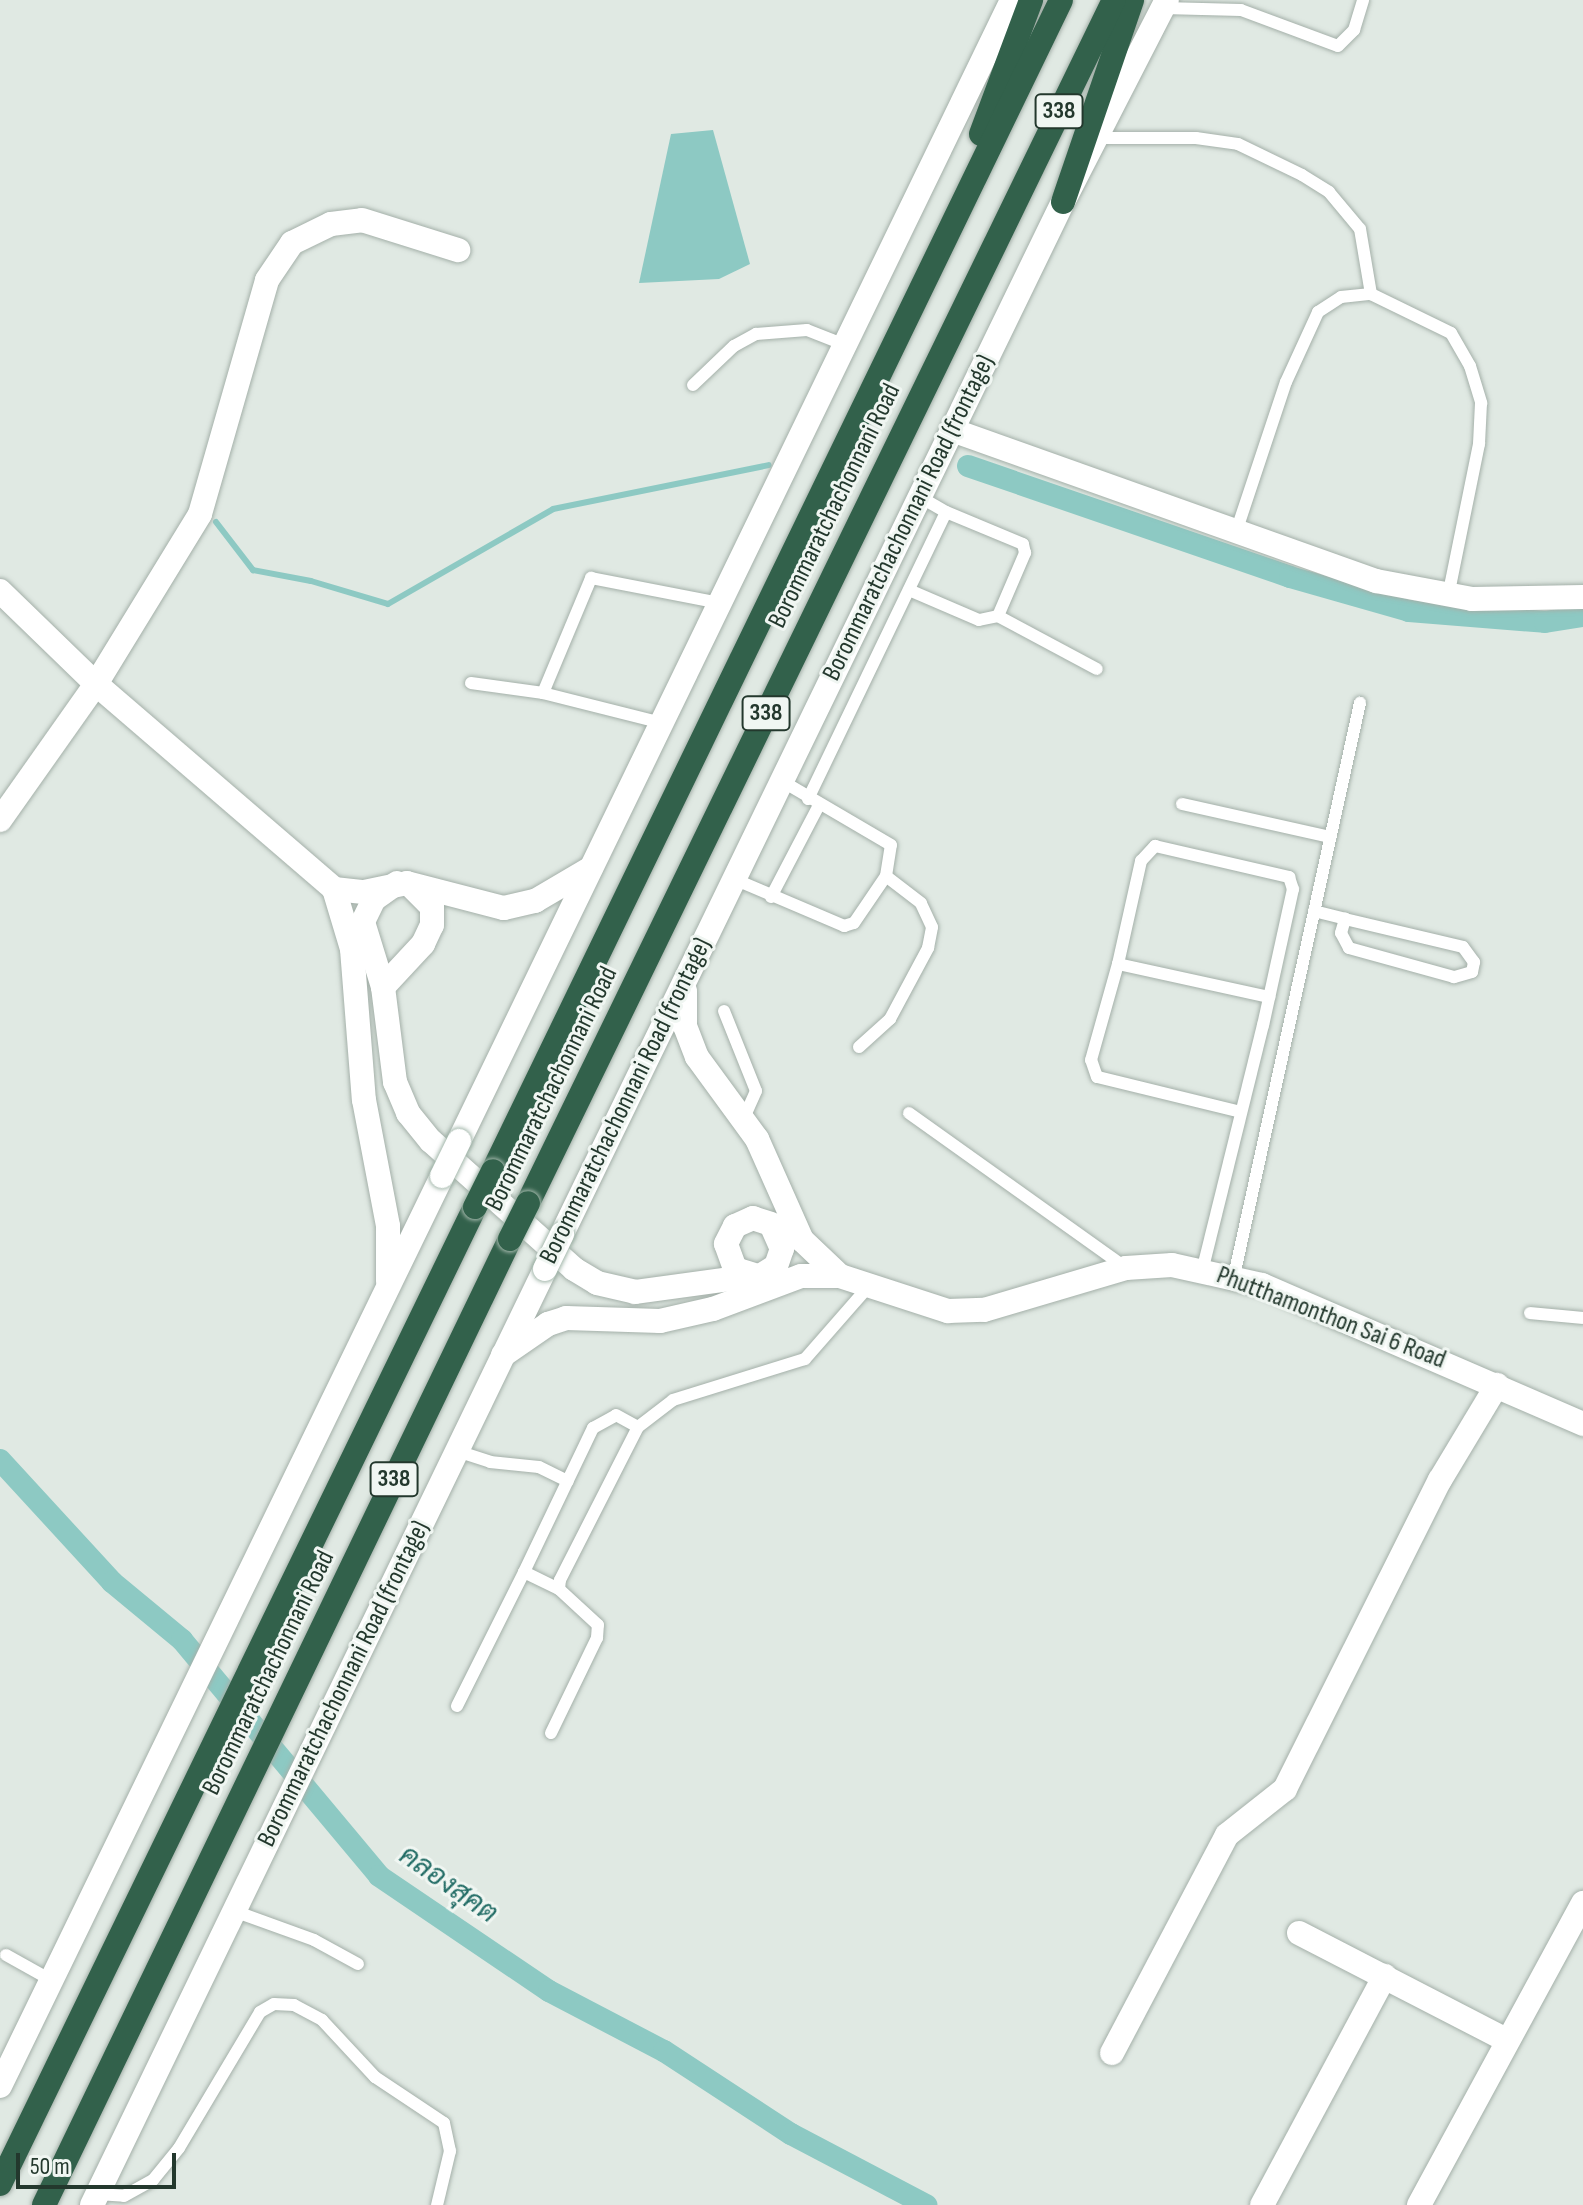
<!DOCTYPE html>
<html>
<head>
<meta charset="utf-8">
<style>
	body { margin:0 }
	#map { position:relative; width:1583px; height:2205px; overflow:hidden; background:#e0e9e3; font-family:"Sofia Sans Condensed",Sarabun,sans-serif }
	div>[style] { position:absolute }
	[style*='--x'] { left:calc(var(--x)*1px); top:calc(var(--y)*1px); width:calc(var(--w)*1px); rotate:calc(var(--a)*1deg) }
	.water>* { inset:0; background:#8dc9c3 }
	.stream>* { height:6px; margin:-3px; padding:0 3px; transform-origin:3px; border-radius:3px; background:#8dc9c3 }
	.canal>* { height:22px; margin:-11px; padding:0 11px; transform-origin:11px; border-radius:11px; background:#8dc9c3 }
	.roads { filter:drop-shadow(0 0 2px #a4b0a9) drop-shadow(0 0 2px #a4b0a9) }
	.lane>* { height:12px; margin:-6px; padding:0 6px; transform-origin:6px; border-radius:6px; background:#fff }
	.street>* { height:24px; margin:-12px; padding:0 12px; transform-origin:12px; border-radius:12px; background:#fff }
	.secondary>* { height:24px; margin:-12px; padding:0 12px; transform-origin:12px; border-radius:12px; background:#fff }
	.highway>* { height:24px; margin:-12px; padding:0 12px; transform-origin:12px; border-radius:12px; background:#32614b }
	.bridges { filter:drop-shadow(0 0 2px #a3b7ab) drop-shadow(0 0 2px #a3b7ab) }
	.secondary-bridge>* { height:24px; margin:-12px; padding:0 12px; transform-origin:12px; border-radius:12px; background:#fff }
	.highway-bridge>* { height:24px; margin:-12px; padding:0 12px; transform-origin:12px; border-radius:12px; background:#32614b }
	span { translate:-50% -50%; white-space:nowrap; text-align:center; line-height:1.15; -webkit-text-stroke:6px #f0f6f2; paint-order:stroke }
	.shield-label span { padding:2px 6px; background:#f0f6f2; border:2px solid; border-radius:6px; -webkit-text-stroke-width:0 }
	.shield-label { font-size:24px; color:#23382d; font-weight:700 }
	.street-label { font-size:26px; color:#23382d }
	.water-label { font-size:28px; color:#236d66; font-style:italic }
	.scale { position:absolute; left:16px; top:2153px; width:160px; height:36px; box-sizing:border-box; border:4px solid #23382d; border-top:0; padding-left:10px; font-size:24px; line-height:28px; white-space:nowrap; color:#23382d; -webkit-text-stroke:6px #f0f6f2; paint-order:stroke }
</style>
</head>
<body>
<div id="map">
	<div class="water">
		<div style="clip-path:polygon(713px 130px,750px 264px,719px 279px,639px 283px,671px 134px)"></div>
	</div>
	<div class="stream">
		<div style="--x:216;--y:522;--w:61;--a:52.4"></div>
		<div style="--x:253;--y:570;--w:59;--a:10.7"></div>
		<div style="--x:311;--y:581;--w:80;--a:16.6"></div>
		<div style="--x:388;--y:604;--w:190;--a:-29.9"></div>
		<div style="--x:553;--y:509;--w:220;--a:-11.5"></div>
	</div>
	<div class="canal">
		<div style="--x:968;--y:466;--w:341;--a:19"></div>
		<div style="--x:1290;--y:577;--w:124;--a:15.9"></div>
		<div style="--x:1409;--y:611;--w:136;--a:4.6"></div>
		<div style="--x:1545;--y:622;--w:38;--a:-9"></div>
		<div style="--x:0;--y:1460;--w:166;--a:47.4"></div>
		<div style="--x:112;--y:1582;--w:91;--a:39.6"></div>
		<div style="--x:182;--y:1640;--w:307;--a:50.1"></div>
		<div style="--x:379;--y:1876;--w:205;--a:34.1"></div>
		<div style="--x:549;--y:1991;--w:130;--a:27.6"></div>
		<div style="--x:664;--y:2051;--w:152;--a:33.2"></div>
		<div style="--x:791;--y:2134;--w:153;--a:27.7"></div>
	</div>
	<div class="roads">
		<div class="lane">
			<div style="--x:1163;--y:8;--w:78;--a:1.5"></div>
			<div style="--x:1241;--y:10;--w:103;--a:20.4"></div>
			<div style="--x:1338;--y:46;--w:23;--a:-45"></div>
			<div style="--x:1354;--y:30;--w:31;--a:-73"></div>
			<div style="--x:1099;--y:138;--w:97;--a:0"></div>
			<div style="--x:1196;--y:138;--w:42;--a:8.1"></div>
			<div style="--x:1238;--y:144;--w:71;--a:25.8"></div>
			<div style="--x:1302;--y:175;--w:32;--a:32"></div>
			<div style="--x:1329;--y:192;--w:48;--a:50"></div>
			<div style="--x:1360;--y:229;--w:66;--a:80.4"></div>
			<div style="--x:693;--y:385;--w:57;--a:-43.6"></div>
			<div style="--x:734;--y:346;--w:25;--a:-29"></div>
			<div style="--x:756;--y:334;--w:51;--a:-4.5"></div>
			<div style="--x:807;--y:330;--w:41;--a:21.5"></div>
			<div style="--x:1236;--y:532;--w:158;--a:-71.6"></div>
			<div style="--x:1286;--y:382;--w:77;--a:-65.4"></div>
			<div style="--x:1318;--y:312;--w:27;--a:-33"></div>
			<div style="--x:1341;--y:297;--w:30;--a:-6"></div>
			<div style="--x:1371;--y:294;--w:89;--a:26"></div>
			<div style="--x:1451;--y:333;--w:38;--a:60"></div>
			<div style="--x:1470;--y:366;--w:39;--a:73"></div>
			<div style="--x:1481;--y:403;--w:41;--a:92.8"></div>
			<div style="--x:1479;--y:444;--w:155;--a:101.5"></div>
			<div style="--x:909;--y:590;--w:76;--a:23.2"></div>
			<div style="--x:979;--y:620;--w:19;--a:-12"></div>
			<div style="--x:998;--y:616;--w:69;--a:-66.8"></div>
			<div style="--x:1025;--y:553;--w:9;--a:-103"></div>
			<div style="--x:1023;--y:544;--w:83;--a:-157.4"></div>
			<div style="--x:998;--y:616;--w:112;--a:28.2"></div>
			<div style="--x:471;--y:683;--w:73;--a:7.9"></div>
			<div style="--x:662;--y:723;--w:123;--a:-165.9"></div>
			<div style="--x:543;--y:693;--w:125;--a:-67.3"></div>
			<div style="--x:591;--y:578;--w:131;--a:11"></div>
			<div style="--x:808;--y:799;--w:318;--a:-64.3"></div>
			<div style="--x:946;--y:512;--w:30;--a:-150"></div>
			<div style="--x:1182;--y:804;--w:152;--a:12.6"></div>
			<div style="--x:734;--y:879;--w:120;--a:23.1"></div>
			<div style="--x:844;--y:926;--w:10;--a:-17"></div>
			<div style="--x:854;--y:923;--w:57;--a:-55.8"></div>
			<div style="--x:886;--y:876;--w:31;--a:-81"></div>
			<div style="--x:891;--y:845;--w:126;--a:-149.6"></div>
			<div style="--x:771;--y:897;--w:104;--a:-62.4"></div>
			<div style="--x:1314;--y:911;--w:32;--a:14"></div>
			<div style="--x:1345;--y:919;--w:121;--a:13.3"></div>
			<div style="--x:1463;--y:947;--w:19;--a:54"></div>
			<div style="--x:1474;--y:962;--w:10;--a:101"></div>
			<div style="--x:1472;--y:972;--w:19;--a:164"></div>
			<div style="--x:1454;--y:977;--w:109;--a:-164.6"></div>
			<div style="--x:1349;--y:948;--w:17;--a:-118"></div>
			<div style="--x:1341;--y:933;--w:15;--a:-74"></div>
			<div style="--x:1118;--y:964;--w:106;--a:-77.4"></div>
			<div style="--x:1141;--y:861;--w:21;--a:-47"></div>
			<div style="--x:1155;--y:846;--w:138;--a:13"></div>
			<div style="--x:1289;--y:877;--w:13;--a:72"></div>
			<div style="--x:1293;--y:889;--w:139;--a:102.4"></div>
			<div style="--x:1263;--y:1025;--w:250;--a:103.9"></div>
			<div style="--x:724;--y:1011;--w:86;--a:68.2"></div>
			<div style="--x:756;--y:1091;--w:30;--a:114"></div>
			<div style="--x:859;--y:1047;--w:42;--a:-42.1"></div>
			<div style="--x:890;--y:1019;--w:81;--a:-61.8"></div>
			<div style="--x:928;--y:948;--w:21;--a:-79"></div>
			<div style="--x:932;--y:927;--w:26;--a:-115"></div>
			<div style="--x:921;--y:903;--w:44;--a:-142.4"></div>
			<div style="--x:1241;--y:1112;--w:148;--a:-166.3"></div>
			<div style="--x:1097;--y:1077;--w:18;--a:-109"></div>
			<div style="--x:1091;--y:1060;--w:100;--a:-74.3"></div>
			<div style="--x:1118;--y:964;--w:155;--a:12.3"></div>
			<div style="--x:909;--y:1113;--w:267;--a:35.5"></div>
			<div style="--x:1234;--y:1276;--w:587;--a:-77.6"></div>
			<div style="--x:1530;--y:1313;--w:53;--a:5.4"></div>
			<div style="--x:457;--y:1451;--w:35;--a:18"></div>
			<div style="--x:490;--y:1462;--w:49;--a:5.8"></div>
			<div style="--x:539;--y:1467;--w:32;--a:26"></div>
			<div style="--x:524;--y:1572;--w:160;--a:-64.4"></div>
			<div style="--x:593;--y:1428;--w:26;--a:-29"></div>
			<div style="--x:616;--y:1415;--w:25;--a:29"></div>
			<div style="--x:457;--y:1706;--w:150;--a:-63.4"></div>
			<div style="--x:524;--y:1572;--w:39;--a:26"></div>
			<div style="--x:551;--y:1733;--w:106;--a:-64.2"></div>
			<div style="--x:597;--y:1638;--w:13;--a:-86"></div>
			<div style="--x:598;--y:1625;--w:53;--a:-137.3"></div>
			<div style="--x:559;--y:1589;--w:9;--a:-84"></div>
			<div style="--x:560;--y:1580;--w:172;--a:-63"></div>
			<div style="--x:638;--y:1427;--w:44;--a:-37.6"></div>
			<div style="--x:673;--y:1400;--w:138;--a:-17.3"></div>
			<div style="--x:805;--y:1359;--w:97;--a:-48.8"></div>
			<div style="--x:234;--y:1911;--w:85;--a:19.9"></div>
			<div style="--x:314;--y:1940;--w:50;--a:28.6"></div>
			<div style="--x:6;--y:1955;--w:51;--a:29.1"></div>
			<div style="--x:98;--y:2194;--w:26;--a:4"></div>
			<div style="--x:124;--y:2196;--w:33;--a:-29"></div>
			<div style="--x:153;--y:2180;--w:41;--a:-50.9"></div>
			<div style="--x:179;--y:2148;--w:158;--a:-59.2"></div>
			<div style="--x:260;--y:2012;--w:16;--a:-30"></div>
			<div style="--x:274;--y:2004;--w:20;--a:3"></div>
			<div style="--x:294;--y:2005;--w:32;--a:28"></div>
			<div style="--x:322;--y:2020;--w:78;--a:47.1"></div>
			<div style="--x:375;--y:2077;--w:83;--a:33.7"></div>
			<div style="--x:444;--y:2123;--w:29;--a:78"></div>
			<div style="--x:450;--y:2151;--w:56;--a:103.5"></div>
		</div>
		<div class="street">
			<div style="--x:952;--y:430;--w:450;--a:19.6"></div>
			<div style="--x:1376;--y:581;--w:98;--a:10.6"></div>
			<div style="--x:1472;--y:599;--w:111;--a:-1"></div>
			<div style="--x:0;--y:820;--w:166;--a:-54.8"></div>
			<div style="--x:96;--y:684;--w:199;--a:-58.5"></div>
			<div style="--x:200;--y:514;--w:243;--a:-74"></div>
			<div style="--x:267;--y:280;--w:45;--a:-56"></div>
			<div style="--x:292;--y:243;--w:43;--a:-26"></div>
			<div style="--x:331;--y:224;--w:31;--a:-7"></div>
			<div style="--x:362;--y:220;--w:101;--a:17.4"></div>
			<div style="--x:1299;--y:1933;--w:233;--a:27.3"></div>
			<div style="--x:1112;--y:2053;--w:246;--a:-62.2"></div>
			<div style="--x:1227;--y:1835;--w:74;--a:-38.4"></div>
			<div style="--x:1285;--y:1789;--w:346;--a:-63.4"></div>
			<div style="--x:1440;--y:1480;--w:111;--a:-59"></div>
			<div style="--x:1262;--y:2205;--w:260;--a:-61.8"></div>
			<div style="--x:1419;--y:2205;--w:344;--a:-61.5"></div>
		</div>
		<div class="secondary">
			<div style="--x:0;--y:591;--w:134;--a:44.1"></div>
			<div style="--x:96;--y:684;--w:314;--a:40.7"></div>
			<div style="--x:334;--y:889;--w:63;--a:73.3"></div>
			<div style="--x:352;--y:949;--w:151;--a:85.5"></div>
			<div style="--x:364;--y:1100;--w:128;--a:79.2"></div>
			<div style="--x:388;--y:1226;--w:55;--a:90"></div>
			<div style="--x:397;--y:883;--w:28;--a:145"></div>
			<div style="--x:374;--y:899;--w:25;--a:116"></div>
			<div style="--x:363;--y:922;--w:68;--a:72.9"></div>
			<div style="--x:383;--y:987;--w:96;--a:82.8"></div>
			<div style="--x:395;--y:1082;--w:34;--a:67"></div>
			<div style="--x:408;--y:1113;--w:36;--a:51"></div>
			<div style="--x:431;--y:1141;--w:192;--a:41.8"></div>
			<div style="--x:574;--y:1269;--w:27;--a:31"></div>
			<div style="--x:597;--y:1283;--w:39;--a:13"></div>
			<div style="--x:635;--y:1292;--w:118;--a:-7.8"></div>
			<div style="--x:334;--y:889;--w:30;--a:6"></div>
			<div style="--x:364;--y:892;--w:44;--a:-11.8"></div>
			<div style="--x:407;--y:883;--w:100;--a:14.5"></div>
			<div style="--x:504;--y:908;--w:32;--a:-13"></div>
			<div style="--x:535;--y:901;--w:65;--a:-30.5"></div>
			<div style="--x:383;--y:987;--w:59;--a:-47.1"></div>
			<div style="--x:423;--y:944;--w:21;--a:-65"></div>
			<div style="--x:432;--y:925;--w:18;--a:-90"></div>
			<div style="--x:432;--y:907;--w:31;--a:-135"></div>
			<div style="--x:685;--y:991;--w:35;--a:90"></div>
			<div style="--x:685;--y:1026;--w:33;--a:69"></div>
			<div style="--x:697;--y:1057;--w:102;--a:53.8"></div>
			<div style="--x:757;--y:1139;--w:111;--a:66"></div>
			<div style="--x:802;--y:1240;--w:52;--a:43.5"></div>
			<div style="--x:459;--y:1141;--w:1268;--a:-64.14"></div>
			<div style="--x:562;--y:1234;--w:1147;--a:-64.11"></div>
			<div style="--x:1063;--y:202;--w:227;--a:-62.8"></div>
			<div style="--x:749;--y:1283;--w:32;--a:-32"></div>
			<div style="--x:776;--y:1266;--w:18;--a:-71"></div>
			<div style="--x:782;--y:1249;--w:27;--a:-114"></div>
			<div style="--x:771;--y:1224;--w:19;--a:-162"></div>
			<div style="--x:753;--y:1218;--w:20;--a:156"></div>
			<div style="--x:735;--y:1226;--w:20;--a:117"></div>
			<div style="--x:726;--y:1244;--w:27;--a:70"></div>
			<div style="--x:735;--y:1269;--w:21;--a:17"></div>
			<div style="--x:503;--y:1355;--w:55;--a:-34.6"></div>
			<div style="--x:548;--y:1324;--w:19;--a:-18"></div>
			<div style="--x:566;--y:1318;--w:94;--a:1.8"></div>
			<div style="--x:660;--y:1321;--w:54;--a:-12.8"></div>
			<div style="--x:713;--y:1309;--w:94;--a:-20.6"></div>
			<div style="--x:801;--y:1276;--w:39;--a:0"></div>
			<div style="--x:840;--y:1276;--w:114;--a:18"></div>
			<div style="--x:948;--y:1311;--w:36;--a:-2"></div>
			<div style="--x:984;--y:1310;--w:148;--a:-16.5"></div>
			<div style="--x:1126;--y:1268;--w:46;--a:-3.7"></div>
			<div style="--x:1172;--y:1265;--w:92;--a:12.5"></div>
			<div style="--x:1262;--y:1285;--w:350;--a:23.4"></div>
			<div style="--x:0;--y:2086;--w:1012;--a:-64.09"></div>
			<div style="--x:92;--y:2205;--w:1040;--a:-64.17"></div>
		</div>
		<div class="highway">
			<div style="--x:981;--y:134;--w:143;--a:-69.5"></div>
			<div style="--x:1063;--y:202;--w:213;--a:-71.1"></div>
			<div style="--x:493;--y:1171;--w:1301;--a:-64.12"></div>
			<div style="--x:528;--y:1203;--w:1338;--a:-64.03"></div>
			<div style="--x:0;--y:2184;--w:1086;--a:-64.07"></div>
			<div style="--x:44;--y:2205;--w:1073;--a:-64.25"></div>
		</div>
	</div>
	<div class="bridges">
		<div class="secondary-bridge">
			<div style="--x:442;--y:1176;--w:39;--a:-64"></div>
			<div style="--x:545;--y:1269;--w:39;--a:-64"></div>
		</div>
		<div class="highway-bridge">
			<div style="--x:475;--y:1207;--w:40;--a:-63.4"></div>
			<div style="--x:510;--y:1239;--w:40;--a:-63.4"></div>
		</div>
	</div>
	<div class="shield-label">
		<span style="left:1059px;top:111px">338</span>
		<span style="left:766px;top:713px">338</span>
		<span style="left:394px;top:1479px">338</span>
	</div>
	<div class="street-label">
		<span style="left:835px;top:506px;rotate:-64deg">Borommaratchachonnani Road</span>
		<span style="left:909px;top:518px;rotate:-64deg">Borommaratchachonnani Road (frontage)</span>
		<span style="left:552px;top:1089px;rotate:-64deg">Borommaratchachonnani Road</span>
		<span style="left:626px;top:1101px;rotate:-64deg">Borommaratchachonnani Road (frontage)</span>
		<span style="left:1331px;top:1318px;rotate:21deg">Phutthamonthon Sai 6 Road</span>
		<span style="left:269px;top:1673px;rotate:-64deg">Borommaratchachonnani Road</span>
		<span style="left:344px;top:1684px;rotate:-64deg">Borommaratchachonnani Road (frontage)</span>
	</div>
	<div class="water-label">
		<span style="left:448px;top:1885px;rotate:35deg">คลองสุคต</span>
	</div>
	<div class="scale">50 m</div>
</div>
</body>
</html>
